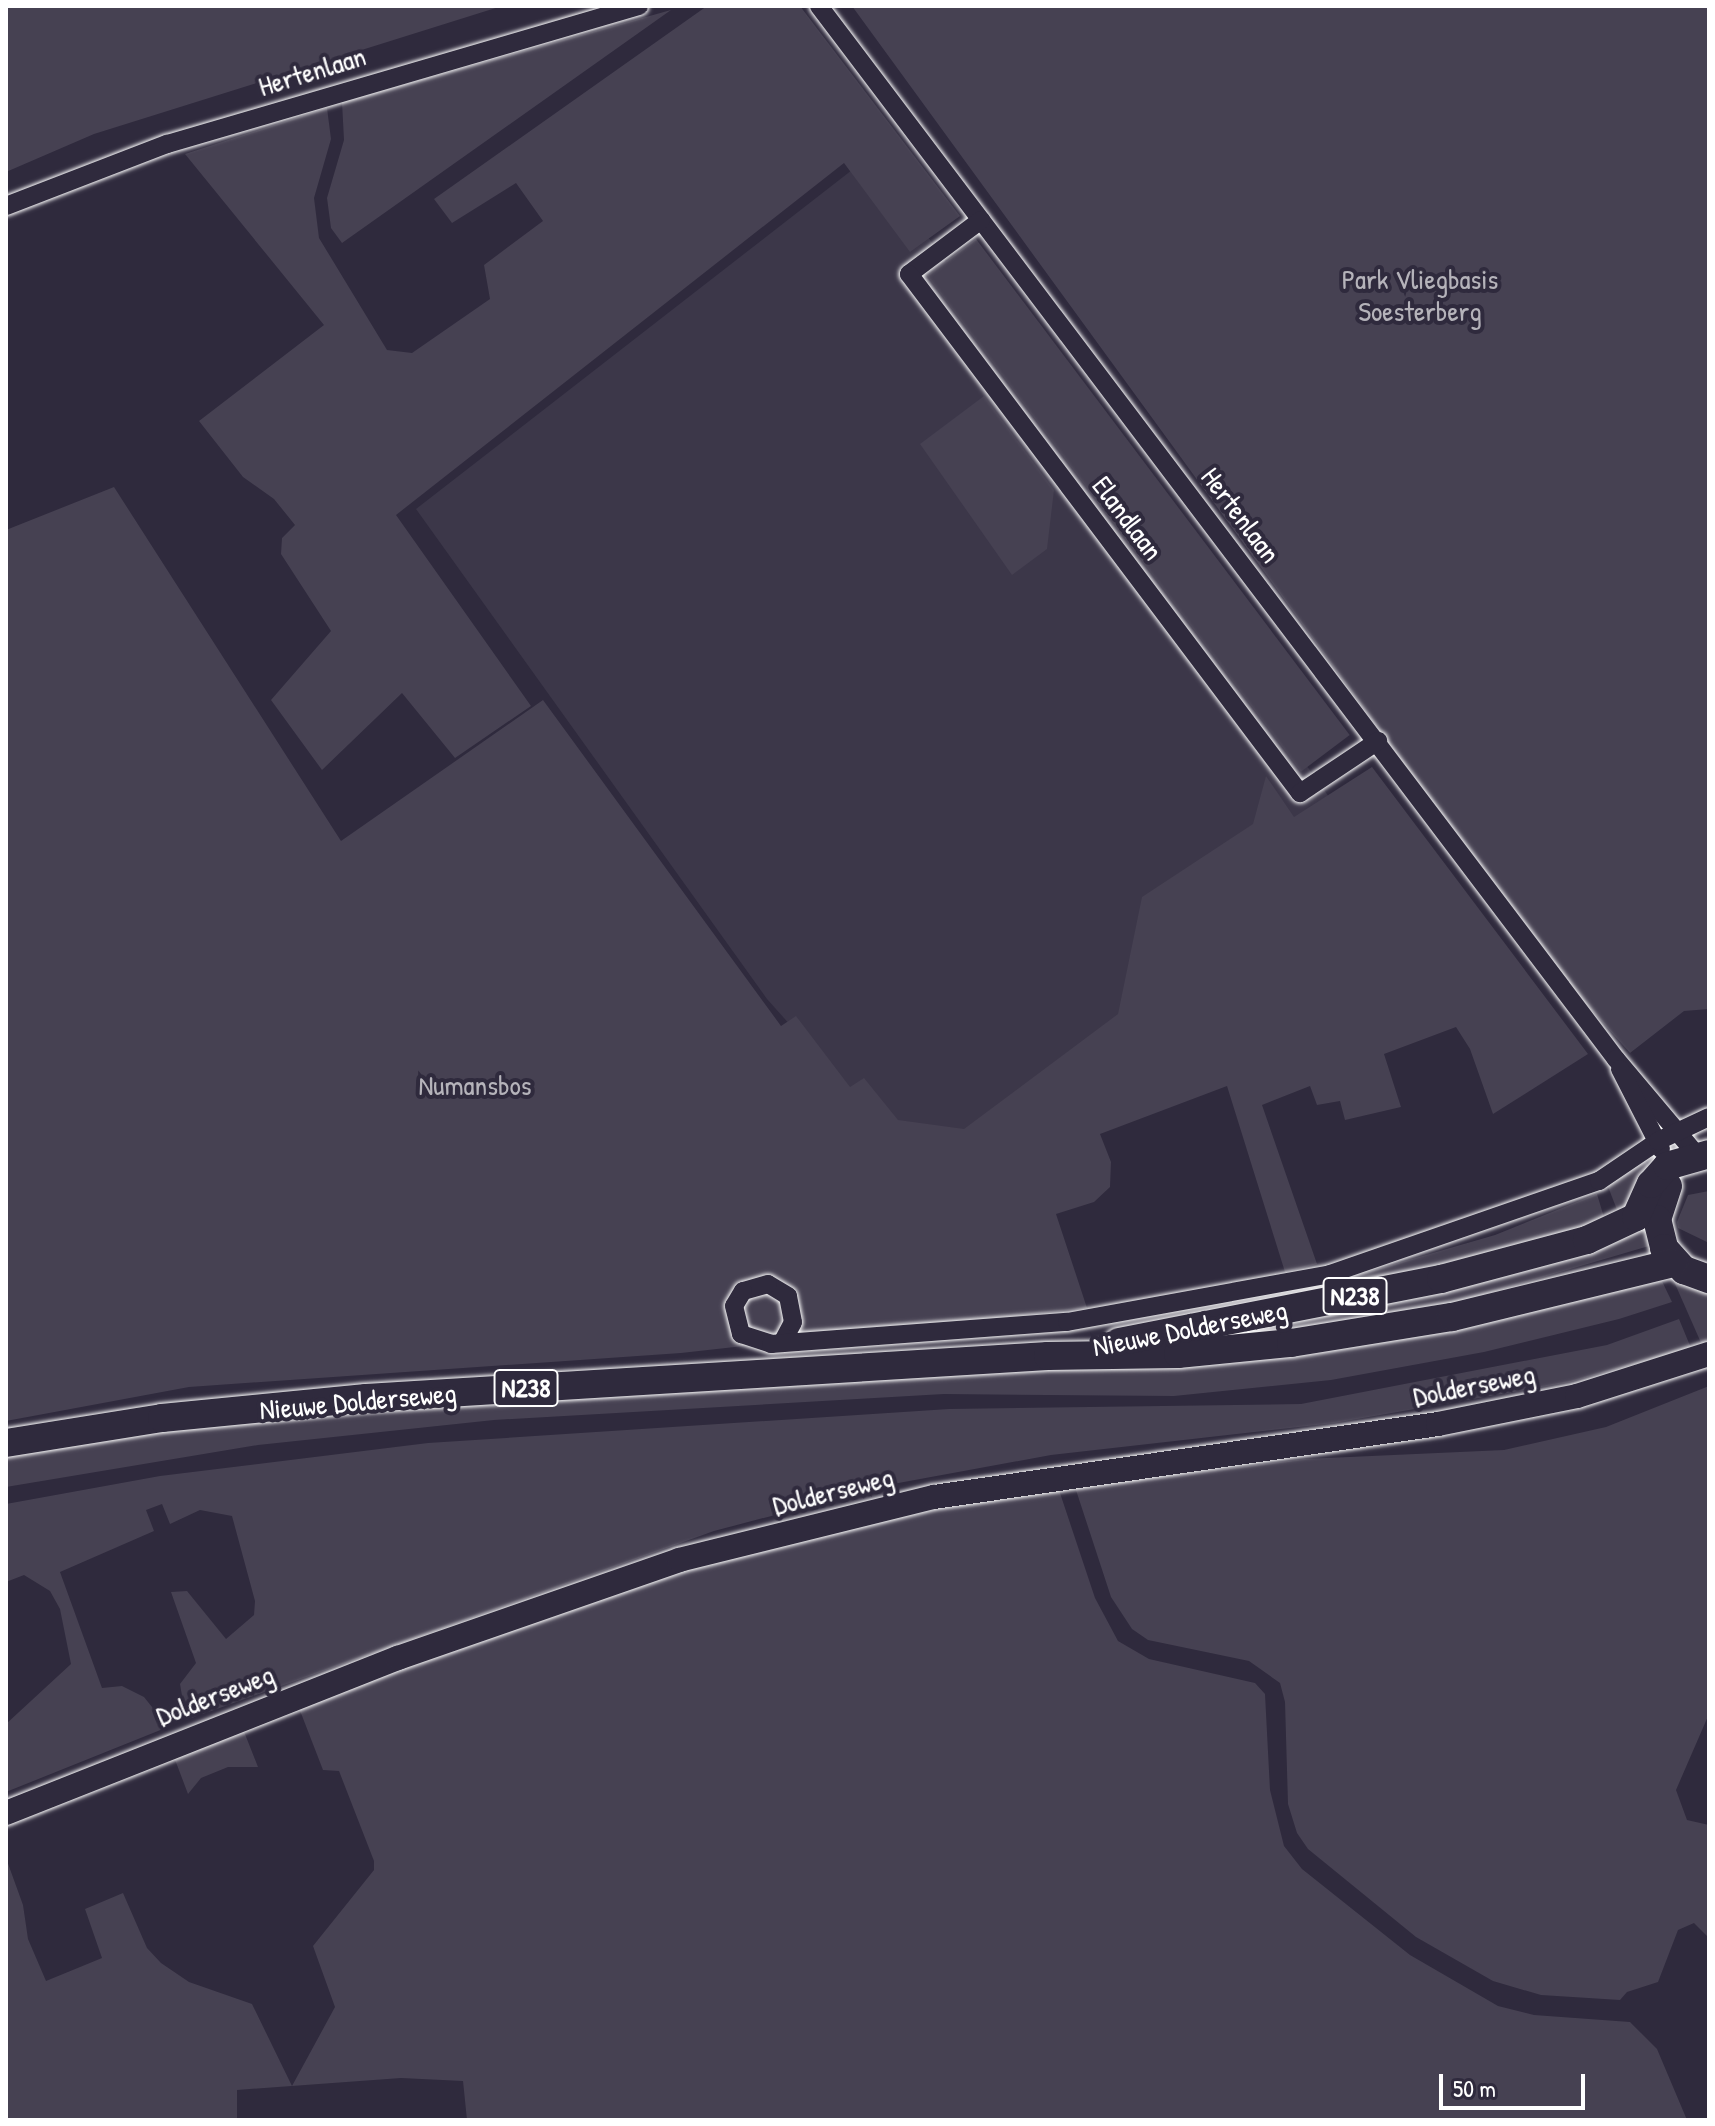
<!DOCTYPE html>
<html>
<head>
<meta charset="utf-8">
<style>
	body { margin:0 }
	#map { position:relative; width:1715px; height:2126px; overflow:hidden; background:#2f2a3d; font-family:"Patrick Hand",sans-serif }
	div>[style] { position:absolute }
	[style*='--x'] { left:calc(var(--x)*1px); top:calc(var(--y)*1px); width:calc(var(--w)*1px); rotate:calc(var(--a)*1deg) }
	.built>* { inset:0; background:#3c3749 }
	.green>* { inset:0; background:#464152; transform-origin:0 0 }
	.roads { filter:drop-shadow(0 0 2px #fff) drop-shadow(0 0 2px #fff) }
	.minor>* { height:18px; margin:-9px; padding:0 9px; transform-origin:9px; border-radius:9px; background:#2f2a3d }
	.secondary>* { height:24px; margin:-12px; padding:0 12px; transform-origin:12px; border-radius:12px; background:#2f2a3d }
	.primary>* { height:28px; margin:-14px; padding:0 14px; transform-origin:14px; border-radius:14px; background:#2f2a3d }
	span { translate:-50% -50%; white-space:nowrap; text-align:center; line-height:1.15; -webkit-text-stroke:8px #2f2a3d; paint-order:stroke }
	.shield-label span { padding:2px 6px; background:#2f2a3d; border:2px solid; border-radius:6px; -webkit-text-stroke-width:0 }
	.shield-label { font-size:26px; color:#fff; font-weight:700 }
	.street-label { font-size:28px; color:#fff }
	.park-label { font-size:28px; color:#b5b3ba }
	.frame { position:absolute; inset:0; border:8px solid #fff; pointer-events:none }
	.scale { position:absolute; left:1439px; top:2074px; width:146px; height:36px; box-sizing:border-box; border:4px solid #fff; border-top:0; padding-left:10px; font-size:24px; line-height:28px; white-space:nowrap; color:#fff; -webkit-text-stroke:6px #2f2a3d; paint-order:stroke }
</style>
</head>
<body>
<div id="map">
	<div class="built">
		<div style="clip-path:polygon(870px 156px,1357px 836px,966px 1134px,884px 1130px,767px 999px,416px 509px)"></div>
	</div>
	<div class="green">
		<div style="clip-path:polygon(6px 6px,502px 6px,94px 134px,6px 172px)"></div>
		<div style="clip-path:polygon(707px 6px,800px 6px,960px 216px,910px 252px,844px 163px,396px 515px,531px 706px,455px 758px,402px 693px,322px 770px,271px 700px,331px 631px,281px 554px,282px 538px,295px 525px,274px 499px,243px 477px,199px 421px,324px 325px,185px 154px,327px 108px,331px 139px,314px 198px,319px 238px,387px 350px,412px 353px,490px 299px,484px 265px,543px 221px,516px 183px,452px 223px,434px 199px)"></div>
		<div style="clip-path:polygon(852px 6px,1709px 6px,1709px 1009px,1684px 1011px,1630px 1053px,1547px 960px)"></div>
		<div style="clip-path:polygon(671px 10px,342px 243px,331px 228px,327px 198px,344px 140px,342px 102px)"></div>
		<div style="left:976px;top:239px;width:621px;height:61px;rotate:53deg"></div>
		<div style="clip-path:polygon(984px 396px,1054px 490px,1047px 549px,1012px 575px,920px 444px)"></div>
		<div style="clip-path:polygon(114px 487px,341px 841px,543px 700px,781px 1026px,796px 1016px,850px 1087px,864px 1078px,898px 1120px,964px 1129px,1118px 1014px,1142px 897px,1253px 824px,1266px 776px,1294px 817px,1372px 767px,1588px 1054px,1493px 1114px,1470px 1049px,1456px 1027px,1384px 1054px,1401px 1107px,1345px 1120px,1340px 1101px,1317px 1105px,1310px 1086px,1262px 1105px,1317px 1264px,1285px 1272px,1227px 1086px,1100px 1134px,1111px 1162px,1110px 1187px,1094px 1202px,1056px 1214px,1087px 1308px,681px 1353px,189px 1387px,6px 1421px,6px 530px)"></div>
		<div style="clip-path:polygon(1645px 1161px,1651px 1169px,1645px 1184px,1619px 1215px,1607px 1184px)"></div>
		<div style="clip-path:polygon(1709px 1191px,1709px 1243px,1678px 1228px,1677px 1222px,1688px 1195px)"></div>
		<div style="clip-path:polygon(1597px 1194px,1606px 1224px,1288px 1301px,1295px 1293px,1495px 1235px)"></div>
		<div style="clip-path:polygon(1642px 1223px,1649px 1246px,1458px 1302px,1282px 1334px,1252px 1332px,1465px 1281px)"></div>
		<div style="clip-path:polygon(1660px 1277px,1672px 1302px,1619px 1319px,1484px 1352px,1331px 1380px,1174px 1396px,944px 1394px,494px 1420px,258px 1445px,6px 1487px,6px 1457px,216px 1421px,1506px 1318px)"></div>
		<div style="clip-path:polygon(1672px 1277px,1709px 1289px,1709px 1342px,1702px 1345px)"></div>
		<div style="clip-path:polygon(1679px 1319px,1691px 1348px,1570px 1382px,1334px 1423px,1051px 1455px,893px 1484px,714px 1531px,186px 1720px,180px 1684px,196px 1663px,171px 1592px,187px 1591px,226px 1639px,254px 1615px,255px 1601px,232px 1516px,200px 1510px,170px 1524px,162px 1504px,146px 1510px,154px 1531px,60px 1572px,102px 1688px,122px 1686px,144px 1697px,168px 1727px,6px 1792px,6px 1724px,71px 1664px,60px 1609px,50px 1591px,24px 1575px,6px 1582px,6px 1504px,160px 1476px,428px 1443px,949px 1409px,1301px 1404px,1607px 1345px)"></div>
		<div style="clip-path:polygon(1709px 1386px,1709px 1714px,1676px 1790px,1687px 1820px,1709px 1825px,1709px 1938px,1694px 1923px,1678px 1930px,1658px 1982px,1627px 1992px,1620px 2000px,1541px 1995px,1493px 1981px,1416px 1937px,1308px 1849px,1297px 1833px,1288px 1804px,1285px 1702px,1280px 1683px,1249px 1661px,1148px 1640px,1132px 1629px,1111px 1597px,1075px 1487px,1305px 1459px,1504px 1450px,1606px 1427px)"></div>
		<div style="clip-path:polygon(1057px 1484px,1095px 1598px,1118px 1641px,1149px 1659px,1255px 1683px,1265px 1694px,1270px 1790px,1284px 1846px,1302px 1869px,1410px 1955px,1498px 2006px,1534px 2015px,1630px 2022px,1657px 2049px,1687px 2120px,467px 2120px,463px 2081px,401px 2078px,237px 2090px,237px 2120px,6px 2120px,6px 1858px,23px 1905px,28px 1939px,46px 1981px,102px 1958px,85px 1909px,123px 1893px,147px 1948px,161px 1963px,189px 1982px,252px 2004px,292px 2086px,335px 2007px,313px 1946px,374px 1870px,374px 1861px,339px 1771px,323px 1770px,299px 1708px,544px 1615px,761px 1547px)"></div>
		<div style="clip-path:polygon(243px 1729px,258px 1767px,228px 1767px,201px 1778px,188px 1794px,174px 1757px)"></div>
	</div>
	<div class="roads">
		<div class="minor">
			<div style="--x:819;--y:6;--w:1321;--a:52.88"></div>
			<div style="--x:1616;--y:1059;--w:124;--a:49.9"></div>
			<div style="--x:6;--y:206;--w:173;--a:-21.1"></div>
			<div style="--x:167;--y:144;--w:492;--a:-16.3"></div>
			<div style="--x:981;--y:220;--w:90;--a:143.1"></div>
			<div style="--x:909;--y:274;--w:650;--a:53.01"></div>
			<div style="--x:1300;--y:793;--w:94;--a:-33.7"></div>
			<div style="--x:1620;--y:1069;--w:90;--a:62.9"></div>
			<div style="--x:783;--y:1341;--w:21;--a:-62"></div>
			<div style="--x:793;--y:1322;--w:26;--a:-101"></div>
			<div style="--x:788;--y:1296;--w:23;--a:-149"></div>
			<div style="--x:768;--y:1284;--w:26;--a:164"></div>
			<div style="--x:743;--y:1291;--w:17;--a:121"></div>
			<div style="--x:734;--y:1306;--w:29;--a:76"></div>
			<div style="--x:741;--y:1334;--w:32;--a:18"></div>
			<div style="--x:771;--y:1344;--w:297;--a:-4.3"></div>
			<div style="--x:1067;--y:1322;--w:267;--a:-10.3"></div>
			<div style="--x:1330;--y:1274;--w:285;--a:-19.1"></div>
			<div style="--x:1599;--y:1181;--w:71;--a:-34.1"></div>
			<div style="--x:1658;--y:1141;--w:56;--a:-25.2"></div>
		</div>
		<div class="secondary">
			<div style="--x:6;--y:1813;--w:422;--a:-21.6"></div>
			<div style="--x:398;--y:1658;--w:298;--a:-19.2"></div>
			<div style="--x:679;--y:1560;--w:263;--a:-13.9"></div>
			<div style="--x:934;--y:1497;--w:509;--a:-8.24"></div>
			<div style="--x:1438;--y:1424;--w:142;--a:-11.4"></div>
			<div style="--x:1577;--y:1396;--w:139;--a:-17.7"></div>
		</div>
		<div class="primary">
			<div style="--x:1668;--y:1186;--w:35;--a:108"></div>
			<div style="--x:1657;--y:1219;--w:30;--a:76"></div>
			<div style="--x:1664;--y:1248;--w:30;--a:48"></div>
			<div style="--x:1684;--y:1270;--w:27;--a:20"></div>
			<div style="--x:1119;--y:1342;--w:328;--a:-11.1"></div>
			<div style="--x:1441;--y:1279;--w:151;--a:-15"></div>
			<div style="--x:1587;--y:1240;--w:54;--a:-25.1"></div>
			<div style="--x:1636;--y:1217;--w:36;--a:-66"></div>
			<div style="--x:1651;--y:1184;--w:24;--a:-48"></div>
			<div style="--x:1667;--y:1166;--w:44;--a:-15.9"></div>
			<div style="--x:6;--y:1443;--w:158;--a:-9.1"></div>
			<div style="--x:162;--y:1418;--w:205;--a:-5.6"></div>
			<div style="--x:366;--y:1398;--w:683;--a:-3.52"></div>
			<div style="--x:1048;--y:1356;--w:130;--a:-0.9"></div>
			<div style="--x:1178;--y:1354;--w:114;--a:-5.6"></div>
			<div style="--x:1291;--y:1343;--w:163;--a:-9.2"></div>
			<div style="--x:1452;--y:1317;--w:228;--a:-13.7"></div>
		</div>
	</div>
	<div class="shield-label">
		<span style="left:1355px;top:1296px">N238</span>
		<span style="left:526px;top:1388px">N238</span>
	</div>
	<div class="street-label">
		<span style="left:312px;top:71px;rotate:-17deg">Hertenlaan</span>
		<span style="left:1241px;top:515px;rotate:53deg">Hertenlaan</span>
		<span style="left:1128px;top:518px;rotate:53deg">Elandlaan</span>
		<span style="left:1190px;top:1328px;rotate:-11deg">Nieuwe Dolderseweg</span>
		<span style="left:1474px;top:1385px;rotate:-11deg">Dolderseweg</span>
		<span style="left:358px;top:1401px;rotate:-5deg">Nieuwe Dolderseweg</span>
		<span style="left:833px;top:1491px;rotate:-14deg">Dolderseweg</span>
		<span style="left:215px;top:1695px;rotate:-21deg">Dolderseweg</span>
	</div>
	<div class="park-label">
		<span style="left:1420px;top:295px">Park Vliegbasis<br>Soesterberg</span>
		<span style="left:475px;top:1085px">Numansbos</span>
	</div>
	<div class="frame"></div>
	<div class="scale">50 m</div>
</div>
</body>
</html>
